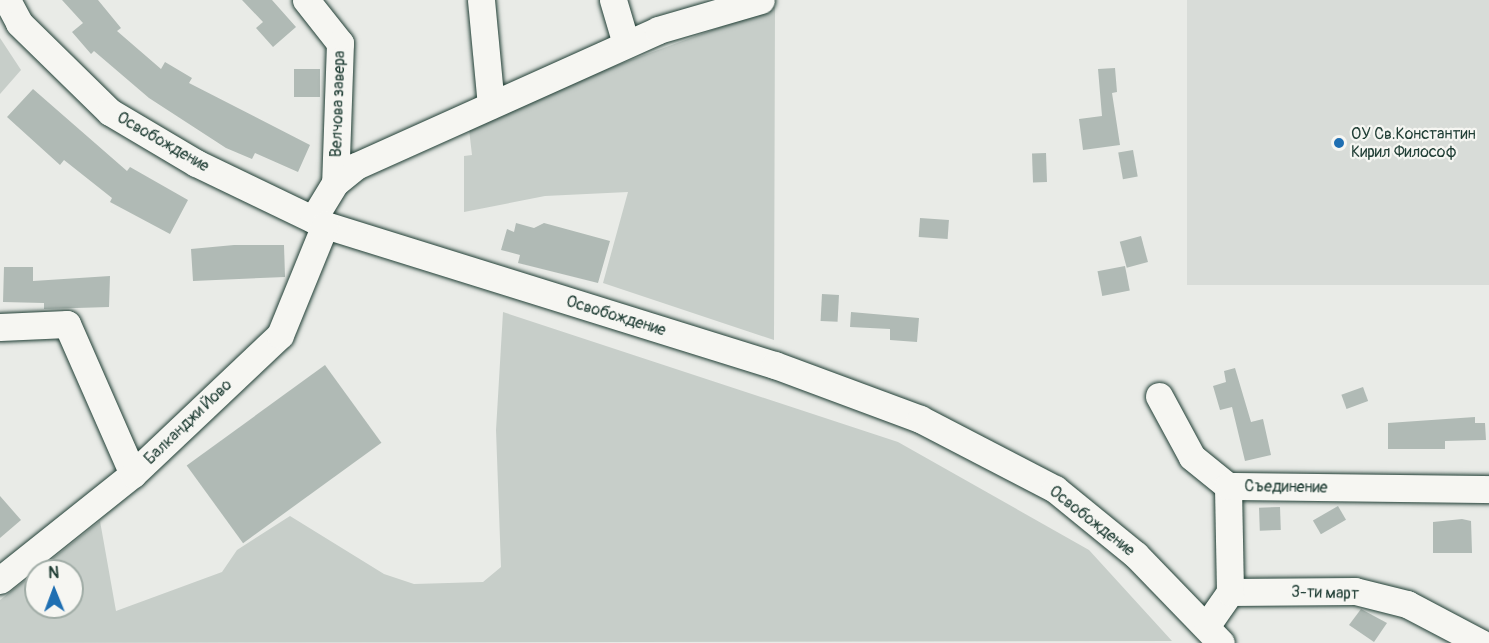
<!DOCTYPE html>
<html>
<head>
<meta charset="utf-8">
<style>
	body { margin:0 }
	#map { position:relative; width:1489px; height:643px; overflow:hidden; background:#e9ebe7; font-family:Pangolin,sans-serif }
	div>[style] { position:absolute }
	[style*='--x'] { left:calc(var(--x)*1px); top:calc(var(--y)*1px); width:calc(var(--w)*1px); rotate:calc(var(--a)*1deg) }
	.built>* { inset:0; background:#d8dcd8; transform-origin:0 0 }
	.green>* { inset:0; background:#c7cec9 }
	.building>* { inset:0; background:#b0bab5; transform-origin:0 0 }
	.roads { filter:drop-shadow(0 0 2px #1f3d34) drop-shadow(0 0 2px #1f3d34) }
	.minor>* { height:27px; margin:-13.5px; padding:0 13.5px; transform-origin:13.5px; border-radius:13.5px; background:#f6f6f2 }
	.dots>* { width:16px; height:16px; translate:-50% -50%; box-sizing:border-box; border:3px solid #f6f6f2; border-radius:50% }
	span { translate:-50% -50%; white-space:nowrap; text-align:center; line-height:1.15; -webkit-text-stroke:4.5px #f6f6f2; paint-order:stroke }
	.street-label { font-size:16px; color:#1f3d34 }
	.poi-label { font-size:16px; color:#1f3d34 }
	.left { translate:0 -50%; text-align:left }
	.north { position:absolute; left:24px; top:559px; width:60px; height:60px; box-sizing:border-box; background:#f6f6f2; border:2px solid #a0aca6; border-radius:50%; rotate:359deg; font-size:16px; font-weight:700; line-height:24px; text-align:center; color:#1f3d34 }
	.north::after { content:''; display:block; margin:auto; width:21px; height:27px; background:#1f6fb2; clip-path:polygon(50% 0,100% 100%,50% 72%,0 100%) }
</style>
</head>
<body>
<div id="map">
	<div class="built">
		<div style="left:1187px;top:0;width:302px;height:285px"></div>
	</div>
	<div class="green">
		<div style="clip-path:polygon(775px 7px,774px 340px,603px 283px,628px 192px,545px 196px,464px 212px,464px 156px,472px 155px,469px 129px,582px 78px)"></div>
		<div style="clip-path:polygon(0 38px,21px 70px,0 94px)"></div>
		<div style="clip-path:polygon(503px 312px,898px 442px,1089px 550px,1172px 641px,0 643px,0 600px,36px 572px,36px 607px,72px 607px,72px 571px,37px 571px,100px 521px,116px 611px,222px 572px,237px 550px,290px 516px,384px 574px,414px 584px,483px 582px,501px 567px,496px 430px)"></div>
	</div>
	<div class="building">
		<div style="clip-path:polygon(62px 0,98px 0,121px 28px,117px 31px,161px 69px,165px 62px,192px 78px,189px 83px,310px 145px,298px 172px,255px 153px,252px 159px,226px 148px,149px 98px,94px 51px,91px 54px,72px 32px,83px 23px)"></div>
		<div style="clip-path:polygon(242px 0,272px 0,296px 27px,273px 47px,256px 28px,263px 22px)"></div>
		<div style="clip-path:polygon(1115px 68px,1117px 92px,1112px 93px,1120px 145px,1083px 150px,1079px 119px,1102px 116px,1098px 69px)"></div>
		<div style="left:294px;top:69px;width:26px;height:28px"></div>
		<div style="clip-path:polygon(33px 89px,127px 171px,130px 167px,188px 200px,170px 234px,110px 202px,112px 198px,64px 160px,60px 165px,7px 117px)"></div>
		<div style="left:1133px;top:150px;width:27px;height:15px;rotate:80deg"></div>
		<div style="left:1046px;top:153px;width:29px;height:14px;rotate:88deg"></div>
		<div style="left:920px;top:218px;width:29px;height:19px;rotate:4deg"></div>
		<div style="clip-path:polygon(516px 223px,534px 228px,544px 223px,610px 241px,598px 283px,518px 263px,520px 255px,501px 250px,507px 229px,514px 232px)"></div>
		<div style="left:1141px;top:236px;width:27px;height:22px;rotate:75deg"></div>
		<div style="clip-path:polygon(234px 245px,284px 245px,285px 277px,193px 281px,191px 249px)"></div>
		<div style="left:1125px;top:266px;width:25px;height:28px;rotate:79deg"></div>
		<div style="clip-path:polygon(4px 267px,33px 267px,33px 281px,110px 276px,109px 307px,44px 309px,44px 303px,3px 302px)"></div>
		<div style="left:822px;top:294px;width:17px;height:27px;rotate:3deg"></div>
		<div style="clip-path:polygon(851px 312px,919px 318px,917px 342px,890px 340px,890px 329px,850px 327px)"></div>
		<div style="left:325px;top:365px;width:96px;height:171px;rotate:54deg"></div>
		<div style="clip-path:polygon(1235px 368px,1251px 422px,1263px 419px,1271px 455px,1245px 461px,1232px 407px,1220px 410px,1213px 386px,1226px 382px,1224px 371px)"></div>
		<div style="left:1363px;top:387px;width:15px;height:23px;rotate:70deg"></div>
		<div style="clip-path:polygon(1475px 417px,1475px 423px,1485px 423px,1486px 440px,1445px 441px,1445px 449px,1388px 449px,1388px 423px)"></div>
		<div style="clip-path:polygon(0 496px,21px 520px,0 538px)"></div>
		<div style="left:1338px;top:506px;width:16px;height:29px;rotate:60deg"></div>
		<div style="left:1280px;top:507px;width:23px;height:21px;rotate:88deg"></div>
		<div style="clip-path:polygon(1462px 519px,1471px 521px,1472px 553px,1433px 553px,1433px 522px)"></div>
		<div style="clip-path:polygon(1361px 609px,1387px 623px,1374px 642px,1349px 625px)"></div>
	</div>
	<div class="roads">
		<div class="minor">
			<div style="--x:7;--y:0;--w:26;--a:62"></div>
			<div style="--x:19;--y:23;--w:127;--a:44.4"></div>
			<div style="--x:110;--y:112;--w:100;--a:30.7"></div>
			<div style="--x:196;--y:163;--w:143;--a:25.7"></div>
			<div style="--x:325;--y:225;--w:471;--a:17.3"></div>
			<div style="--x:775;--y:365;--w:155;--a:20.4"></div>
			<div style="--x:920;--y:419;--w:152;--a:27.4"></div>
			<div style="--x:1055;--y:489;--w:104;--a:39.2"></div>
			<div style="--x:1136;--y:555;--w:122;--a:46"></div>
			<div style="--x:306;--y:0;--w:55;--a:51.7"></div>
			<div style="--x:340;--y:43;--w:140;--a:92"></div>
			<div style="--x:481;--y:0;--w:105;--a:84.6"></div>
			<div style="--x:613;--y:0;--w:46;--a:73.5"></div>
			<div style="--x:313;--y:219;--w:42;--a:-58.6"></div>
			<div style="--x:335;--y:183;--w:27;--a:-39"></div>
			<div style="--x:356;--y:166;--w:331;--a:-24.2"></div>
			<div style="--x:658;--y:30;--w:107;--a:-16.2"></div>
			<div style="--x:0;--y:327;--w:67;--a:-2.6"></div>
			<div style="--x:67;--y:324;--w:164;--a:66.3"></div>
			<div style="--x:1159;--y:396;--w:69;--a:61.6"></div>
			<div style="--x:1192;--y:457;--w:46;--a:38.9"></div>
			<div style="--x:0;--y:580;--w:170;--a:-38.6"></div>
			<div style="--x:133;--y:474;--w:202;--a:-43.4"></div>
			<div style="--x:280;--y:335;--w:119;--a:-67.8"></div>
			<div style="--x:1230;--y:592;--w:125;--a:-0.5"></div>
			<div style="--x:1355;--y:591;--w:54;--a:14"></div>
			<div style="--x:1407;--y:604;--w:84;--a:27.8"></div>
			<div style="--x:1207;--y:625;--w:40;--a:-55.1"></div>
			<div style="--x:1230;--y:592;--w:106;--a:-91.1"></div>
			<div style="--x:1228;--y:486;--w:261;--a:0.7"></div>
		</div>
	</div>
	<div class="dots">
		<div style="left:1339px;top:143px;background:#1f6fb2"></div>
	</div>
	<div class="street-label">
		<span style="left:338px;top:104px;rotate:-88deg">Велчова завера</span>
		<span style="left:163px;top:142px;rotate:30deg">Освобождение</span>
		<span style="left:616px;top:316px;rotate:17deg">Освобождение</span>
		<span style="left:188px;top:422px;rotate:-44deg">Балканджи Йово</span>
		<span style="left:1286px;top:487px;rotate:1deg">Съединение</span>
		<span style="left:1092px;top:521px;rotate:38deg">Освобождение</span>
		<span style="left:1325px;top:593px;rotate:2deg">3-ти март</span>
	</div>
	<div class="poi-label">
		<span class="left" style="left:1351px;top:143px">ОУ Св.Константин<br>Кирил Философ</span>
	</div>
	<div class="north">N</div>
</div>
</body>
</html>
